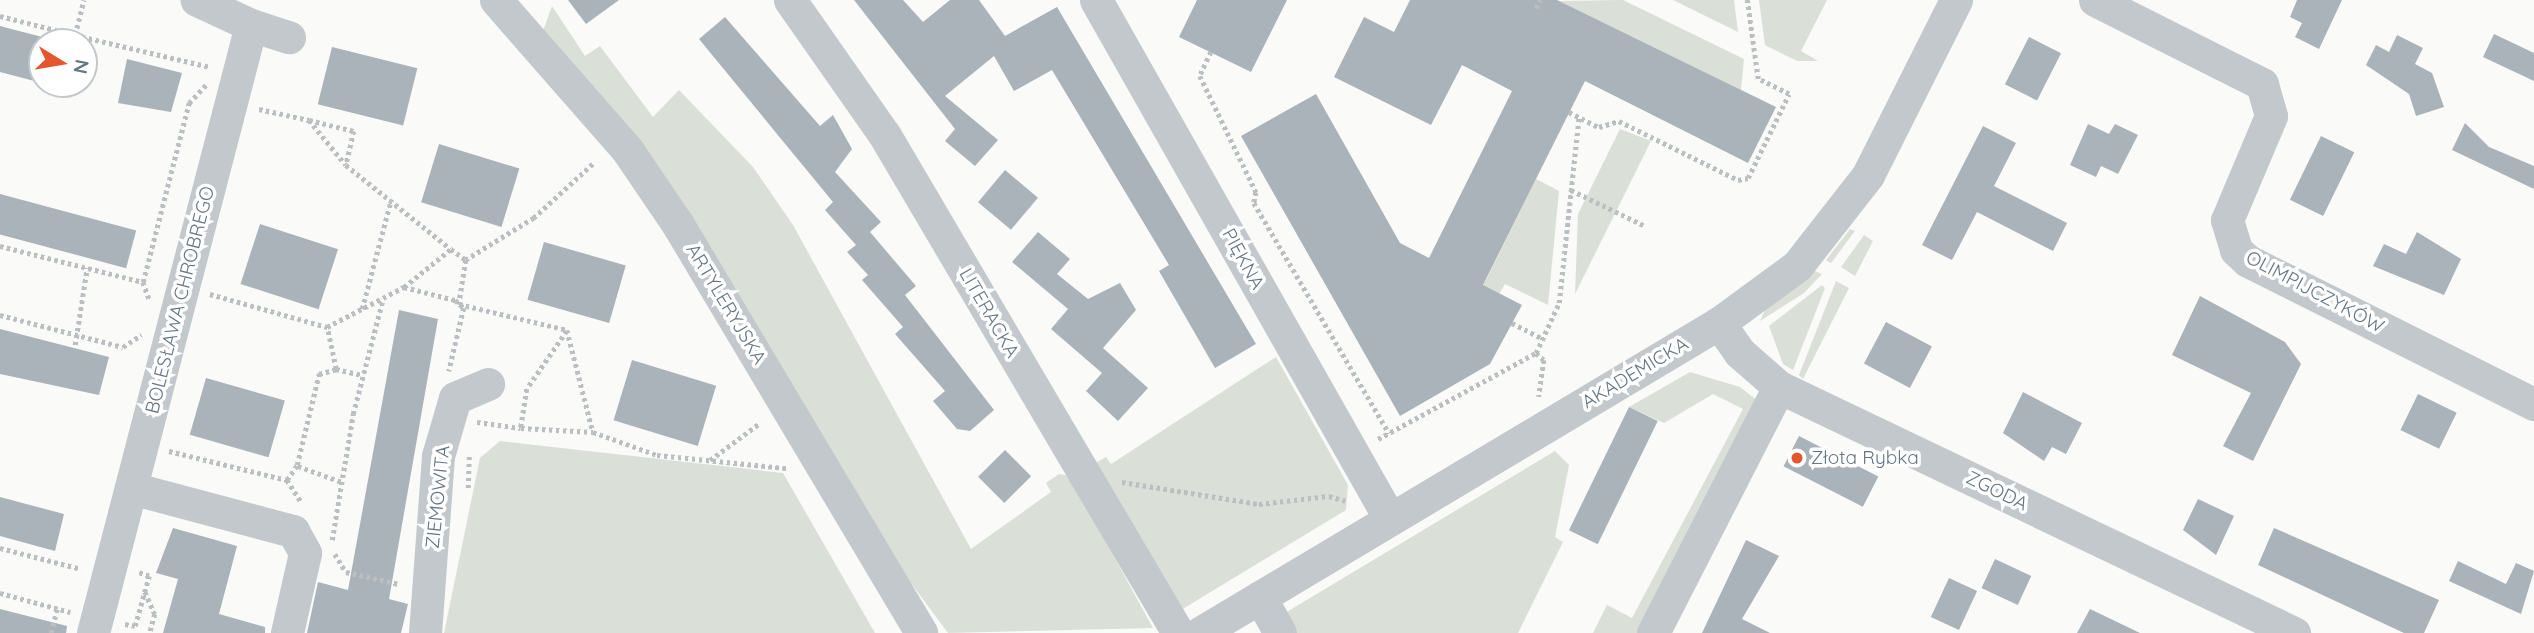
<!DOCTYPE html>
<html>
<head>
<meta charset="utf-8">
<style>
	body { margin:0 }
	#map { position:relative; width:2534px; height:633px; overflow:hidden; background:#fafaf8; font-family:Quicksand,sans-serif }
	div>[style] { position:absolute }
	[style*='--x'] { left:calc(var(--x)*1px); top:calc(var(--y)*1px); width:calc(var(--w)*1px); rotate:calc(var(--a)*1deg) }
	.green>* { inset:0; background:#dadfd7 }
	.building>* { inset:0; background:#aab3b9; transform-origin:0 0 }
	.path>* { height:4.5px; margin-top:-2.25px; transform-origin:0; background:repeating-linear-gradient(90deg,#bbbfc2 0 3.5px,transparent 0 7px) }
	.minor>* { height:33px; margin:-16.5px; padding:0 16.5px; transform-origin:16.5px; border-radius:16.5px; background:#c3c8cc }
	.dots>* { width:19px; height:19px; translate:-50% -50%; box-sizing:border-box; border:4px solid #fff; border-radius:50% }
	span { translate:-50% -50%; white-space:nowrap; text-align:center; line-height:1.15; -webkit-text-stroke:7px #fff; paint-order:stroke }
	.street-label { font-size:19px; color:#657683 }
	.poi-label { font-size:19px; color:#657683 }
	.left { translate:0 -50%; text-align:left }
	.north { position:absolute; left:28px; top:28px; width:70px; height:70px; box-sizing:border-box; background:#fff; border:2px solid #c1c8cd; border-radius:50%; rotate:101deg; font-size:19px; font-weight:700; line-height:28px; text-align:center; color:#657683 }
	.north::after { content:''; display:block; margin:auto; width:24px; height:32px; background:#e4572e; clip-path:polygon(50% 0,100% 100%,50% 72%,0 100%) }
</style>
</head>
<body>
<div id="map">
	<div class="green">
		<div style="clip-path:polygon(1623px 0,1744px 59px,1741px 90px,1559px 1px)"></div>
		<div style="clip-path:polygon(1673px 0,1734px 0,1738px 32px)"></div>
		<div style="clip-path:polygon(1759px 0,1827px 0,1801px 51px,1818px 61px,1797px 61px,1765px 45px)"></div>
		<div style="clip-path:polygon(552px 6px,585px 56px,600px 46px,653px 117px,679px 90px,753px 167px,793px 225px,971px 549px,1051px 492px,1046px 483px,1059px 474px,1070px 476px,1153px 628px,948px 633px,885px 548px,543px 31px)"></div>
		<div style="clip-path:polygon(1620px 129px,1651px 141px,1575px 294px,1578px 214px)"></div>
		<div style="clip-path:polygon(1536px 179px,1559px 191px,1548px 305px,1505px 284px,1499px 294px,1483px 286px)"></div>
		<div style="clip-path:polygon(1850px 229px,1855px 231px,1831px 263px,1826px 260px)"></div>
		<div style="clip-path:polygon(1864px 235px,1873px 241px,1855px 276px,1841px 267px)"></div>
		<div style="clip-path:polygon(1812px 270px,1822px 274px,1804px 293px,1760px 321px,1766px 308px)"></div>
		<div style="clip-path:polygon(1836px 281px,1849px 288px,1803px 379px,1799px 375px)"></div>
		<div style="clip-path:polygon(1822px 285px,1825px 288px,1793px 370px,1783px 364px,1769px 326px)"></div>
		<div style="clip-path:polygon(1276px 357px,1348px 485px,1346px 510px,1181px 610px,1094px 464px,1106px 457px,1111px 464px)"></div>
		<div style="clip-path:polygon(1690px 372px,1740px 387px,1763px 405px,1644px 633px,1593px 633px,1607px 605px,1632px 618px,1743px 409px,1713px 394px,1664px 423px,1629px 407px)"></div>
		<div style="clip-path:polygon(500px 441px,783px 473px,875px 633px,444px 633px,480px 458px)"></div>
		<div style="clip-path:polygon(1555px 451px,1569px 465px,1555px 537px,1563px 542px,1518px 633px,1296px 633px,1285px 613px)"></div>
	</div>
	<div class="building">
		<div style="clip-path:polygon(568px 0,619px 0,586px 24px)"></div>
		<div style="clip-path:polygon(854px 0,903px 0,923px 22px,950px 0,979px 0,1005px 36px,1057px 7px,1256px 344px,1215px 368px,1159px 271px,1169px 265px,1052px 70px,1014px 91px,994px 56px,945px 96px,998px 140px,975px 166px,945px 141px,955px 129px)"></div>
		<div style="clip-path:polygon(1197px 0,1287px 0,1251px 72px,1179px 37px)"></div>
		<div style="clip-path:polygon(1410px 0,1557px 0,1776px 107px,1748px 163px,1585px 81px,1483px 285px,1522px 305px,1490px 364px,1400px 416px,1241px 136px,1316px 94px,1400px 243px,1429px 258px,1512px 91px,1462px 65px,1431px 125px,1334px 77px,1364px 17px,1394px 32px)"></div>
		<div style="clip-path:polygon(2297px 0,2342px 0,2319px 49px,2295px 37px,2302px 23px,2290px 17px)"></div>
		<div style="clip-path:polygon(725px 17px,820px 126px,833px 115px,852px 149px,835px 172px,881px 222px,870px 232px,916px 286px,905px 295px,994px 410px,970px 431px,957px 429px,933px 401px,945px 391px,895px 334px,903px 327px,862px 280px,868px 275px,847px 252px,856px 245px,825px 210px,833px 202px,699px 39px)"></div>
		<div style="clip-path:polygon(0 26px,42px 37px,42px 83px,0 72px)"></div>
		<div style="clip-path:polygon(2494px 34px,2534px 53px,2534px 81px,2483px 57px)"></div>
		<div style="clip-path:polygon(2397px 35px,2423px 48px,2415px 64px,2432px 73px,2444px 107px,2416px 116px,2409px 94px,2366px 65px,2376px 45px,2389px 52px)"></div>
		<div style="left:2029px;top:37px;width:36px;height:53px;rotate:27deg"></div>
		<div style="left:332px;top:47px;width:88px;height:59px;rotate:14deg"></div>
		<div style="clip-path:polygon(127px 59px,182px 73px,171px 112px,118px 103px)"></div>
		<div style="clip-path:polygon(2465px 123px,2489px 147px,2534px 166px,2534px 189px,2452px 150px)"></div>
		<div style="clip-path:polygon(2088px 124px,2109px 134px,2115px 124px,2138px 135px,2118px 174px,2101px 166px,2096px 177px,2070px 165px)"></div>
		<div style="clip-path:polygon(1983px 126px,2016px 143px,1994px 186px,2067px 223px,2053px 251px,1977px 212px,1952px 260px,1922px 245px)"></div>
		<div style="left:2321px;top:136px;width:37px;height:71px;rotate:26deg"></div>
		<div style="left:439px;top:144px;width:84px;height:61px;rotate:17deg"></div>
		<div style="left:1005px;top:170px;width:43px;height:42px;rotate:40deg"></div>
		<div style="left:0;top:194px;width:141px;height:39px;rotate:15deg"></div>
		<div style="left:260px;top:224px;width:82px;height:63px;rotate:18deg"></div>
		<div style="clip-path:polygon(1038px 232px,1070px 259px,1057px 274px,1088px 299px,1120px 283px,1136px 310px,1103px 348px,1148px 388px,1118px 421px,1086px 391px,1102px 373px,1051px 329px,1068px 309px,1012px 262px)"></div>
		<div style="clip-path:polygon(2417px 232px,2461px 259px,2444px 295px,2373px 266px,2384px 244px,2406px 254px)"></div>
		<div style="left:544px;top:242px;width:85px;height:60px;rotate:16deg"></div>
		<div style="clip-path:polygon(2200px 296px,2285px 342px,2301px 364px,2253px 461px,2223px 446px,2251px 393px,2172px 355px)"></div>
		<div style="clip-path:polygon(399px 310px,438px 319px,389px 599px,408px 604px,401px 633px,307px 633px,318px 582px,348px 590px)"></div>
		<div style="left:1886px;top:322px;width:52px;height:47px;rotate:28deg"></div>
		<div style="clip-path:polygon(0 329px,109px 357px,99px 395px,0 374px)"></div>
		<div style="left:632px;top:360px;width:88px;height:63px;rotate:17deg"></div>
		<div style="left:206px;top:378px;width:82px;height:59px;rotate:16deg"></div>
		<div style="clip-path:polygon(2023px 392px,2082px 423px,2066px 454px,2052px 447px,2044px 461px,2003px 433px)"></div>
		<div style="left:2418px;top:394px;width:43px;height:40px;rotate:26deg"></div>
		<div style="left:1629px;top:407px;width:32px;height:137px;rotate:26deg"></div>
		<div style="left:1799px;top:436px;width:89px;height:34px;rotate:27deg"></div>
		<div style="left:1005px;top:450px;width:37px;height:38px;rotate:45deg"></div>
		<div style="clip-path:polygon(0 497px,64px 514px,55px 551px,0 536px)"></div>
		<div style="clip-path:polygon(2198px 499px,2234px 516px,2216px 555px,2183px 530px)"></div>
		<div style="clip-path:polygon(173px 528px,237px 546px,219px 614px,265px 627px,265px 633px,163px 633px,178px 579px,156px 573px)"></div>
		<div style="clip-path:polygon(2274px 528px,2439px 600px,2424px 633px,2404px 633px,2258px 565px)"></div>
		<div style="clip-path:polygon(1746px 540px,1779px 556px,1742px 619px,1770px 633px,1702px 633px)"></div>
		<div style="left:1995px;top:559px;width:40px;height:32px;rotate:25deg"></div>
		<div style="clip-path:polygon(2458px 561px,2506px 584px,2516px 563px,2534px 571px,2521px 614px,2449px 581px)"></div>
		<div style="left:1949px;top:578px;width:31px;height:43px;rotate:25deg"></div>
		<div style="clip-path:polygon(0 609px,67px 626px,66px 633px,0 633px)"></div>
		<div style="clip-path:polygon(2090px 609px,2140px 633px,2077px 633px)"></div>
	</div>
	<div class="path">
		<div style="--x:1536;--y:8;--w:9;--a:-63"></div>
		<div style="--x:0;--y:16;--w:77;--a:14.2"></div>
		<div style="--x:75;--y:35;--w:36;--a:-76"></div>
		<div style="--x:75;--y:35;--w:139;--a:13.3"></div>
		<div style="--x:1211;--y:52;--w:26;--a:115"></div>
		<div style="--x:1200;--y:76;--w:129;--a:64.2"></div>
		<div style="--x:1256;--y:192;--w:11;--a:100"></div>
		<div style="--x:1254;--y:203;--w:267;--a:59.6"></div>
		<div style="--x:259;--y:109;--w:51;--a:12.4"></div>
		<div style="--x:309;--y:120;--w:58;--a:50.6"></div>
		<div style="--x:346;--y:165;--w:134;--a:38.7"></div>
		<div style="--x:1569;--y:112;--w:34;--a:27"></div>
		<div style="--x:1599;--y:127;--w:21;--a:-17"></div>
		<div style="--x:1619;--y:121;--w:133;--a:26.4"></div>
		<div style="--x:1738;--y:180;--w:10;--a:-11"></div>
		<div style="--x:1748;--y:178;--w:93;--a:-64"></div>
		<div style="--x:1789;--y:94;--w:34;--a:-154"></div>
		<div style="--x:1758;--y:79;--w:80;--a:-97.9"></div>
		<div style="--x:309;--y:120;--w:46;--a:13.7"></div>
		<div style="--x:354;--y:131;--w:35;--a:103"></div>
		<div style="--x:593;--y:164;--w:80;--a:137.5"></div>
		<div style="--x:534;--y:218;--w:80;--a:148.3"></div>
		<div style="--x:466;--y:260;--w:45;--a:99"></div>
		<div style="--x:459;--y:304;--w:111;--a:13.5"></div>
		<div style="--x:567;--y:330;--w:105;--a:75.7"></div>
		<div style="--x:593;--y:432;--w:68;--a:19.8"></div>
		<div style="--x:657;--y:455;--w:130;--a:5.8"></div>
		<div style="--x:1571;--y:190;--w:82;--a:25.9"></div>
		<div style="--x:0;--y:246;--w:147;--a:14.1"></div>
		<div style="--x:143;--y:282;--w:185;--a:-75.6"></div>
		<div style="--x:189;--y:103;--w:25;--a:-47"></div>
		<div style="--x:143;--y:282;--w:20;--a:70"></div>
		<div style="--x:404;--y:287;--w:60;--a:-39"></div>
		<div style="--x:451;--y:249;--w:19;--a:36"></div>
		<div style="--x:210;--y:294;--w:122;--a:15.8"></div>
		<div style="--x:327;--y:327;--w:87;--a:-27.5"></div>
		<div style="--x:404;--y:287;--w:53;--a:14.3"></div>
		<div style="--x:455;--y:300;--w:12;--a:42"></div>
		<div style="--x:464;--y:308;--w:65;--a:103.4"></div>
		<div style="--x:362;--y:309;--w:113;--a:-75.1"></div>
		<div style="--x:0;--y:315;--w:127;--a:14.6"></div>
		<div style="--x:123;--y:347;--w:22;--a:-34"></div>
		<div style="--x:1512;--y:323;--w:35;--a:27"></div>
		<div style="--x:567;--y:331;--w:70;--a:124.6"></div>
		<div style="--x:527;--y:389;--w:39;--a:99"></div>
		<div style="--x:521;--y:428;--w:72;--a:3.2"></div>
		<div style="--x:75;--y:345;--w:78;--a:-81.1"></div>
		<div style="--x:1536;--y:353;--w:11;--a:41"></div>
		<div style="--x:1544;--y:360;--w:37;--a:98"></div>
		<div style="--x:336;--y:369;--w:28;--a:13"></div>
		<div style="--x:477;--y:422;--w:44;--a:7.8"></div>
		<div style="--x:1378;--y:439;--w:180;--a:-28.6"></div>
		<div style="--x:1536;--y:353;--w:55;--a:-65.3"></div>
		<div style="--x:1559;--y:303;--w:187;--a:-83.9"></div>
		<div style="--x:169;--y:451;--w:122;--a:13.8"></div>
		<div style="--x:287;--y:480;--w:27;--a:57"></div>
		<div style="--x:710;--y:460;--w:62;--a:-36.5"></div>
		<div style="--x:298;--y:466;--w:47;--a:20"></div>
		<div style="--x:287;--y:480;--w:18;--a:-56"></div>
		<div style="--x:297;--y:465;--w:94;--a:-76.4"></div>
		<div style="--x:319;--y:374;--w:18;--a:-16"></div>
		<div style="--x:336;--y:369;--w:43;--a:-102.1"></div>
		<div style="--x:1122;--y:482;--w:139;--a:9.1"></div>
		<div style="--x:1259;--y:504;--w:70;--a:-6.5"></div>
		<div style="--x:1329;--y:496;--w:17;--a:17"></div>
		<div style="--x:468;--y:488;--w:35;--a:-88"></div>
		<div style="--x:332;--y:540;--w:128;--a:-80.5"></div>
		<div style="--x:353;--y:414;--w:119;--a:-75.4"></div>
		<div style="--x:0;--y:548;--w:84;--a:14.5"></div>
		<div style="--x:335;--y:554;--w:21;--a:59"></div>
		<div style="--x:346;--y:572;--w:54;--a:12.8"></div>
		<div style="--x:145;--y:592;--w:24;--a:66"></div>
		<div style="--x:155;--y:614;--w:20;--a:105"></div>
		<div style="--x:0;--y:593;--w:73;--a:15.2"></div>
		<div style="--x:125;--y:624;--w:10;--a:11"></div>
		<div style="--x:135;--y:626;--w:52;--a:-74.4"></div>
		<div style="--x:149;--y:576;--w:13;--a:-162"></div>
		<div style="--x:51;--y:633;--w:25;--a:-76"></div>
	</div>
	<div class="minor">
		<div style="--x:496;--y:0;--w:201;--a:48.8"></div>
		<div style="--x:628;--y:151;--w:87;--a:55.8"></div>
		<div style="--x:677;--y:223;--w:477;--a:59.2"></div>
		<div style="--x:790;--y:0;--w:164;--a:55"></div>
		<div style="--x:884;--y:134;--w:579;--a:59.49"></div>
		<div style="--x:1096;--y:0;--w:596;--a:60.47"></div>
		<div style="--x:2095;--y:0;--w:187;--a:26.7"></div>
		<div style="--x:2262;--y:84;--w:33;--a:74"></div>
		<div style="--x:2271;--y:116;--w:113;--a:112.9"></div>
		<div style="--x:2227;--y:220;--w:31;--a:73"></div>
		<div style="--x:2236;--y:250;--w:16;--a:43"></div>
		<div style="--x:2248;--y:261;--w:320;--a:26.6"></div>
		<div style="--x:251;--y:25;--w:40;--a:18"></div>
		<div style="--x:1719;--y:323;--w:35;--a:55"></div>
		<div style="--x:1739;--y:352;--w:53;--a:41.2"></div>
		<div style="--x:1779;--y:387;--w:571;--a:25.53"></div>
		<div style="--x:131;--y:488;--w:168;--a:14.9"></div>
		<div style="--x:293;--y:531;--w:25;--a:61"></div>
		<div style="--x:305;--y:553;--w:82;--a:102.7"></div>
		<div style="--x:1260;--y:597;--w:41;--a:60.9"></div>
		<div style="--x:93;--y:633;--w:628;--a:-75.43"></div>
		<div style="--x:251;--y:25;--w:60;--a:-155.2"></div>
		<div style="--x:425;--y:633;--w:177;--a:-85.8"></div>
		<div style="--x:438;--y:456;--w:60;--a:-73.7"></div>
		<div style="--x:455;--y:398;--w:36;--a:-23"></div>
		<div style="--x:1200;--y:633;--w:605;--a:-30.85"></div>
		<div style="--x:1719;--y:323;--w:97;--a:-36.2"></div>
		<div style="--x:1797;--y:266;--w:115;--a:-52"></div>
		<div style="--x:1868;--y:175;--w:196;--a:-63.3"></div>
		<div style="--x:1653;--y:633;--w:276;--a:-62.9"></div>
	</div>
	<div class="dots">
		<div style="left:1797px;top:458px;background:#e4572e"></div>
	</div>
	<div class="street-label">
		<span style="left:1243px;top:259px;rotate:61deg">PIĘKNA</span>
		<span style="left:2315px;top:292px;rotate:28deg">OLIMPIJCZYKÓW</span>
		<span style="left:180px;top:300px;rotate:-76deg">BOLESŁAWA CHROBREGO</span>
		<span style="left:726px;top:304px;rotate:59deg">ARTYLERYJSKA</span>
		<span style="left:989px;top:313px;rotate:60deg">LITERACKA</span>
		<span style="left:1635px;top:373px;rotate:-31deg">AKADEMICKA</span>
		<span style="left:1997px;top:491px;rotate:26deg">ZGODA</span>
		<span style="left:438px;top:497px;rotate:-84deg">ZIEMOWITA</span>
	</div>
	<div class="poi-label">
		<span class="left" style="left:1811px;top:458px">Złota Rybka</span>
	</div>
	<div class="north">N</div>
</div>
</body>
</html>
